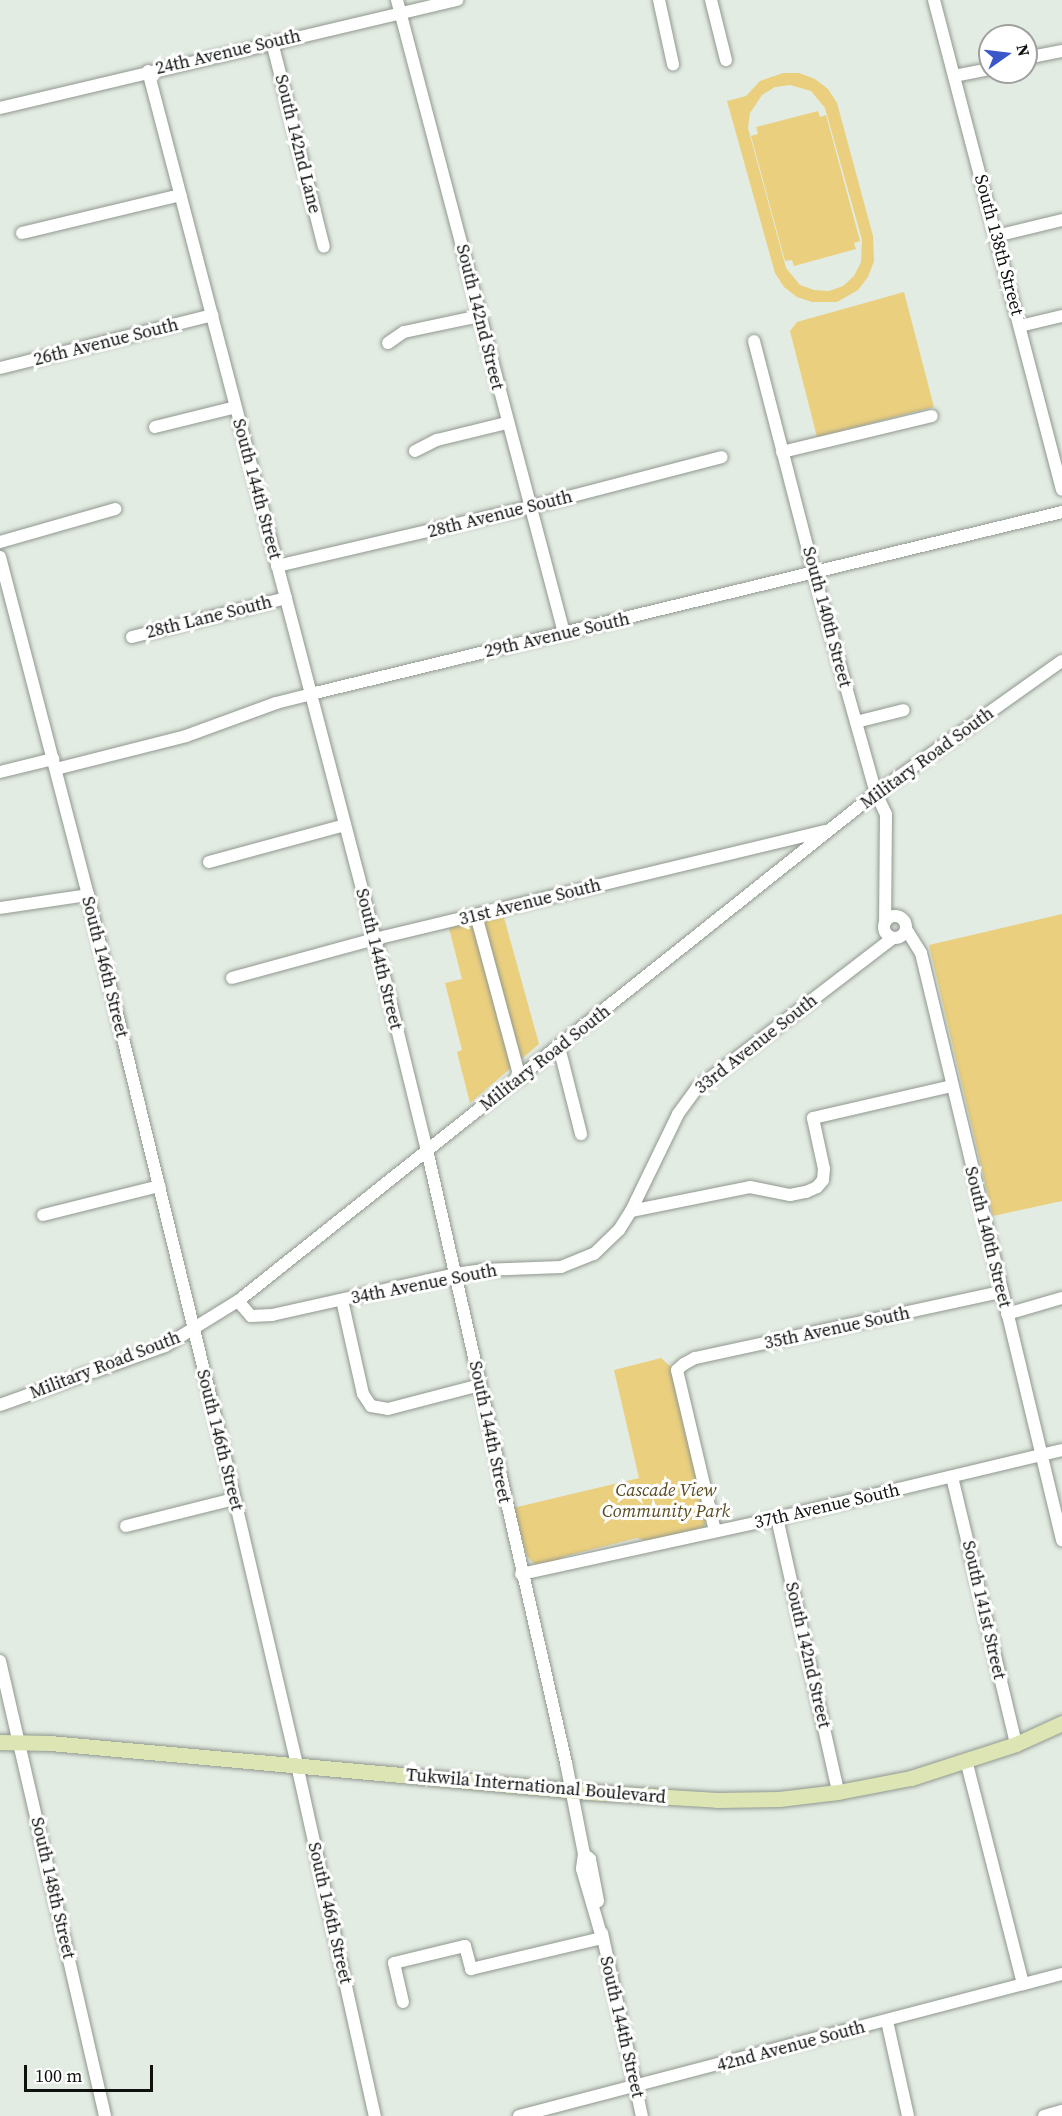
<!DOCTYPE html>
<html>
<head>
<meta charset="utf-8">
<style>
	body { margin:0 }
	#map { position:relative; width:1062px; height:2116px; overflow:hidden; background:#e3ece2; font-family:"Source Serif 4",serif }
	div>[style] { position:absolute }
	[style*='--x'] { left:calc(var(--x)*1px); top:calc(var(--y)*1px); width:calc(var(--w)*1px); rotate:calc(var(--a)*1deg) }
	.green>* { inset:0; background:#eacf7f }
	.roads { filter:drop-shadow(0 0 2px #90988f) drop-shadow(0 0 2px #90988f) }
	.minor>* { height:12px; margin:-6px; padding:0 6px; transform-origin:6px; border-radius:6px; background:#fff }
	.minor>.ring { margin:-6px; padding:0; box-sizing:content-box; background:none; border:12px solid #fff; border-radius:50% }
	.major>* { height:15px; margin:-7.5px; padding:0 7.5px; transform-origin:7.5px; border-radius:7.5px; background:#dde5b5 }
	span { translate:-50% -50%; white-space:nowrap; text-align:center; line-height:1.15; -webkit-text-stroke:6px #fff; paint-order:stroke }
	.street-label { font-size:18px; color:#0e110e }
	.park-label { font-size:18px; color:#594c23; font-style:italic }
	.north { position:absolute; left:978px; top:24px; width:60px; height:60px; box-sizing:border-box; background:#fff; border:2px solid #9fa09f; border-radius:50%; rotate:76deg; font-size:16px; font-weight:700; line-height:24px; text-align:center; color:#0e110e }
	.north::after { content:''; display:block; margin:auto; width:21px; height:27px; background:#3a57c9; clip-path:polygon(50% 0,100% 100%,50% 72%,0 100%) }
	.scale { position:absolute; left:24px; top:2065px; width:129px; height:27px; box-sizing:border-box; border:3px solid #0e110e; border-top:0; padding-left:8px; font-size:18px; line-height:21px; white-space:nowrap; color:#0e110e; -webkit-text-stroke:4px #fff; paint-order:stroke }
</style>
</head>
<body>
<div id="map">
	<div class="green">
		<div style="clip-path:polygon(evenodd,783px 73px,799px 73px,815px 79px,828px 89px,837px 103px,873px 236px,874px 261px,868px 277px,858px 290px,837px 302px,812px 302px,797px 297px,784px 287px,775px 273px,727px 101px,746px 96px,760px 81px,783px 73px,790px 85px,811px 91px,825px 108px,862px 240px,861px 262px,854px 276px,843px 286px,829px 291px,814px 290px,800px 285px,786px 268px,748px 128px,750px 113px,762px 95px,775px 87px,790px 85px)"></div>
		<div style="clip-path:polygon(818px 111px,820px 117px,826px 115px,860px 241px,854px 243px,856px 249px,794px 266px,792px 260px,785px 261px,751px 136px,758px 134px,756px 127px)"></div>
		<div style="clip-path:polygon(904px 292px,934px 407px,817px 437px,790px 331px,797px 322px)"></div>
		<div style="clip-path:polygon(503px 914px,539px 1044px,470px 1103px,457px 1052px,462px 1050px,445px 983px,462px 979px,449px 928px)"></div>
		<div style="clip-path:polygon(1062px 914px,1062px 1201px,993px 1216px,929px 945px)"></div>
		<div style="clip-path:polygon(661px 1358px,671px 1367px,706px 1518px,704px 1527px,647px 1541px,637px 1538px,562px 1557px,558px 1561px,534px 1564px,527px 1556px,513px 1508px,639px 1478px,614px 1370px)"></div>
	</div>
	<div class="roads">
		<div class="minor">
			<div style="--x:397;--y:0;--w:655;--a:75.22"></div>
			<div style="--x:659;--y:0;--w:66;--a:77.7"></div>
			<div style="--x:711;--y:0;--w:62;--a:76"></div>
			<div style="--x:934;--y:0;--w:506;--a:75.36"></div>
			<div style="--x:272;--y:42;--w:211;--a:75.8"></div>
			<div style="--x:1026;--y:58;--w:37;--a:-11"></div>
			<div style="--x:148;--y:71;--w:897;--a:75.34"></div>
			<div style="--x:375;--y:939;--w:217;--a:76.2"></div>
			<div style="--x:427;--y:1150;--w:629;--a:77.22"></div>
			<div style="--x:566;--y:1763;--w:93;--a:78.8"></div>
			<div style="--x:584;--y:1854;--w:15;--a:98"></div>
			<div style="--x:582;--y:1869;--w:72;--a:73.8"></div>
			<div style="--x:954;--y:76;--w:37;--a:-11"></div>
			<div style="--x:0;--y:108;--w:470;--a:-13.3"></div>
			<div style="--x:22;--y:233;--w:163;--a:-13.5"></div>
			<div style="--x:996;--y:236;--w:68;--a:-13.6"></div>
			<div style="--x:1020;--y:326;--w:43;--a:-13.4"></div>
			<div style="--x:754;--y:341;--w:240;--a:75.5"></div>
			<div style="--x:814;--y:573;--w:229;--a:74.3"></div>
			<div style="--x:876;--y:793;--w:23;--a:65"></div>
			<div style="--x:886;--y:814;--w:108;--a:90.5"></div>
			<div style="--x:388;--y:343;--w:19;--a:-35"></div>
			<div style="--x:404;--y:332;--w:78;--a:-11.9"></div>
			<div style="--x:0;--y:368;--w:219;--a:-14"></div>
			<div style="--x:155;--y:427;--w:83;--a:-13.9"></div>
			<div style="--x:415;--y:451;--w:25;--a:-27"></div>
			<div style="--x:437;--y:440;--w:72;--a:-13.7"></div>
			<div style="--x:782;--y:452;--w:154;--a:-13.5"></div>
			<div style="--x:0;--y:542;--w:120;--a:-16"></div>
			<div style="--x:0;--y:557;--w:349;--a:75.4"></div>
			<div style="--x:88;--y:895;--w:553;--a:76.29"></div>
			<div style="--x:219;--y:1432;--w:342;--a:76.8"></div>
			<div style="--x:297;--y:1765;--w:360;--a:77.5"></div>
			<div style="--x:277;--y:566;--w:260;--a:-13.1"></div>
			<div style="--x:530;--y:507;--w:198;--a:-14.6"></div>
			<div style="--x:132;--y:637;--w:159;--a:-14.2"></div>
			<div style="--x:856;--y:722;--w:49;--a:-14"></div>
			<div style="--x:56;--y:769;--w:134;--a:-14.2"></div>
			<div style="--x:186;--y:736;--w:96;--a:-20.1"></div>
			<div style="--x:276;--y:703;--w:36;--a:-14"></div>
			<div style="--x:311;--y:694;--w:773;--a:-13.62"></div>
			<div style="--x:0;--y:772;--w:55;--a:-13.8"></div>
			<div style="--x:209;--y:862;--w:141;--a:-15.2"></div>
			<div style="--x:0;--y:908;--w:89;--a:-8.4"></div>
			<div style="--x:476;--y:915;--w:169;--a:74.9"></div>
			<div class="ring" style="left:884px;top:916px;width:10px;height:10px"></div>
			<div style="--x:906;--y:929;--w:28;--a:58"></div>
			<div style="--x:921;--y:953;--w:604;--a:76.49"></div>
			<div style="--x:232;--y:978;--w:148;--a:-15.3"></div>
			<div style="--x:375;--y:939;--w:463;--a:-13.5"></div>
			<div style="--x:559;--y:1047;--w:90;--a:75.8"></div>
			<div style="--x:631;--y:1211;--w:121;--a:-11.4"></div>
			<div style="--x:750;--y:1187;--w:41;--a:11.3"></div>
			<div style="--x:790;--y:1195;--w:16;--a:-11"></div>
			<div style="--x:806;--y:1192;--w:12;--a:-24"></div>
			<div style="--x:817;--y:1187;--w:9;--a:-49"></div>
			<div style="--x:823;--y:1180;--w:11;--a:-85"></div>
			<div style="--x:824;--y:1169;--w:52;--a:-102.2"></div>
			<div style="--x:813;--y:1118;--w:143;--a:-13"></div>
			<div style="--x:43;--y:1215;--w:120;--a:-14"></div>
			<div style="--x:342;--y:1300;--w:96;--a:77.4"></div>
			<div style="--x:363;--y:1394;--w:14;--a:56"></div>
			<div style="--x:371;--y:1406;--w:17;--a:10"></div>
			<div style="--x:388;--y:1409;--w:95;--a:-14.6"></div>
			<div style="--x:238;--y:1301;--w:20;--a:49"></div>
			<div style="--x:251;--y:1316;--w:21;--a:-3"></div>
			<div style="--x:272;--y:1315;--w:188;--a:-12.6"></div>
			<div style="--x:455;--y:1274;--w:27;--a:-8"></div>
			<div style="--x:482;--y:1270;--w:79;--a:-2.2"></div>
			<div style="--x:561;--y:1267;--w:35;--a:-22"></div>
			<div style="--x:594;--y:1254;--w:35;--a:-44"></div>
			<div style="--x:619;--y:1230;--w:22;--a:-58"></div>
			<div style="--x:631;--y:1211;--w:108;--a:-64.1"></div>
			<div style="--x:678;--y:1114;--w:31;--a:-54"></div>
			<div style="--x:696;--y:1089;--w:248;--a:-37.5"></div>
			<div style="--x:1007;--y:1314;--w:57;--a:-16.2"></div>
			<div style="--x:0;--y:1405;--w:175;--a:-19.7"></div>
			<div style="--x:165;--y:1346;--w:86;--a:-31.7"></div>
			<div style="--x:238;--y:1301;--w:816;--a:-38.53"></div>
			<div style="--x:876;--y:793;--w:228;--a:-35.4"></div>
			<div style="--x:952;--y:1477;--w:275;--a:76.5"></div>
			<div style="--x:777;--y:1518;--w:281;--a:77.4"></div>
			<div style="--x:126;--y:1526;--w:111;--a:-14"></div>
			<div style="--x:715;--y:1531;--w:165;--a:-103.3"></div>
			<div style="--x:677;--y:1370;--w:9;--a:-41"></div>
			<div style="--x:684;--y:1364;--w:13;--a:-29"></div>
			<div style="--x:695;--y:1358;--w:313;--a:-12.2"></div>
			<div style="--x:521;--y:1574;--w:262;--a:-12.3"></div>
			<div style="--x:777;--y:1518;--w:293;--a:-13.4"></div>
			<div style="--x:0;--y:1661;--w:467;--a:77"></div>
			<div style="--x:966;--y:1760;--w:231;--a:75.7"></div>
			<div style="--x:584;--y:1854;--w:8;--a:40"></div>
			<div style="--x:590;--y:1859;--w:43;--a:79.2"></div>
			<div style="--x:602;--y:1933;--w:187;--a:77.7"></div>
			<div style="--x:403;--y:2002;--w:40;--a:-103"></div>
			<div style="--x:394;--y:1963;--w:73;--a:-13.5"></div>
			<div style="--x:465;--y:1946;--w:24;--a:75"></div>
			<div style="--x:471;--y:1969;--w:135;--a:-13.3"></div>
			<div style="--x:887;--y:2021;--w:97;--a:77.5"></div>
			<div style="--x:519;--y:2116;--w:561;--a:-14.66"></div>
			<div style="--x:1044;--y:2116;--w:19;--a:-16"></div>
		</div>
		<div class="major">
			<div style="--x:0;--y:1742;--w:50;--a:1.1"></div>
			<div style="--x:50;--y:1743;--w:540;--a:5.2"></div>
			<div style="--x:588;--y:1792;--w:129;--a:3.5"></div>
			<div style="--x:717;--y:1800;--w:62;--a:-0.9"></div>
			<div style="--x:779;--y:1799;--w:59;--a:-6.8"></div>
			<div style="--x:838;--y:1792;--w:74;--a:-10.9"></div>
			<div style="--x:911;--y:1778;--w:110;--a:-17.9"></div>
			<div style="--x:1016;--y:1744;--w:51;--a:-24.5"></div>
		</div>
	</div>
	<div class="street-label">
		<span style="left:228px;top:52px;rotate:-13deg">24th Avenue South</span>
		<span style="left:298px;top:144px;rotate:76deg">South 142nd Lane</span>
		<span style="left:999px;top:245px;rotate:75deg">South 138th Street</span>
		<span style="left:480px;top:317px;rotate:76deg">South 142nd Street</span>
		<span style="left:106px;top:342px;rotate:-14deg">26th Avenue South</span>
		<span style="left:257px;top:489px;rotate:75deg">South 144th Street</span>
		<span style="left:500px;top:514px;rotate:-14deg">28th Avenue South</span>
		<span style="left:209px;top:617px;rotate:-14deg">28th Lane South</span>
		<span style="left:827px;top:617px;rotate:75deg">South 140th Street</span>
		<span style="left:557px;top:635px;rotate:-13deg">29th Avenue South</span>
		<span style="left:927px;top:758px;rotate:-36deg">Military Road South</span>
		<span style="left:530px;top:902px;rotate:-14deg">31st Avenue South</span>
		<span style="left:379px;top:959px;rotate:76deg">South 144th Street</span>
		<span style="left:105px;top:967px;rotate:76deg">South 146th Street</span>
		<span style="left:756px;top:1044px;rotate:-38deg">33rd Avenue South</span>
		<span style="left:545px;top:1058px;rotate:-38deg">Military Road South</span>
		<span style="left:988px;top:1237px;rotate:76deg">South 140th Street</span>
		<span style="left:424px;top:1284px;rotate:-11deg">34th Avenue South</span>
		<span style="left:837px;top:1328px;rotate:-12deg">35th Avenue South</span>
		<span style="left:105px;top:1365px;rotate:-21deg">Military Road South</span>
		<span style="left:490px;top:1432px;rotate:78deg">South 144th Street</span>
		<span style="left:220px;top:1440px;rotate:76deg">South 146th Street</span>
		<span style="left:827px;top:1506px;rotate:-13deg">37th Avenue South</span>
		<span style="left:984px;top:1610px;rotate:77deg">South 141st Street</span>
		<span style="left:808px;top:1655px;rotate:77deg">South 142nd Street</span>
		<span style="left:536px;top:1786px;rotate:5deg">Tukwila International Boulevard</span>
		<span style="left:53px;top:1888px;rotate:77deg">South 148th Street</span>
		<span style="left:330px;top:1913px;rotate:77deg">South 146th Street</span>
		<span style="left:622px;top:2027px;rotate:77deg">South 144th Street</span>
		<span style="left:791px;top:2046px;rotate:-15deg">42nd Avenue South</span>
	</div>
	<div class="park-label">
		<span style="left:666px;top:1501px">Cascade View<br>Community Park</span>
	</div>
	<div class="north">N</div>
	<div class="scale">100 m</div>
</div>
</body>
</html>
